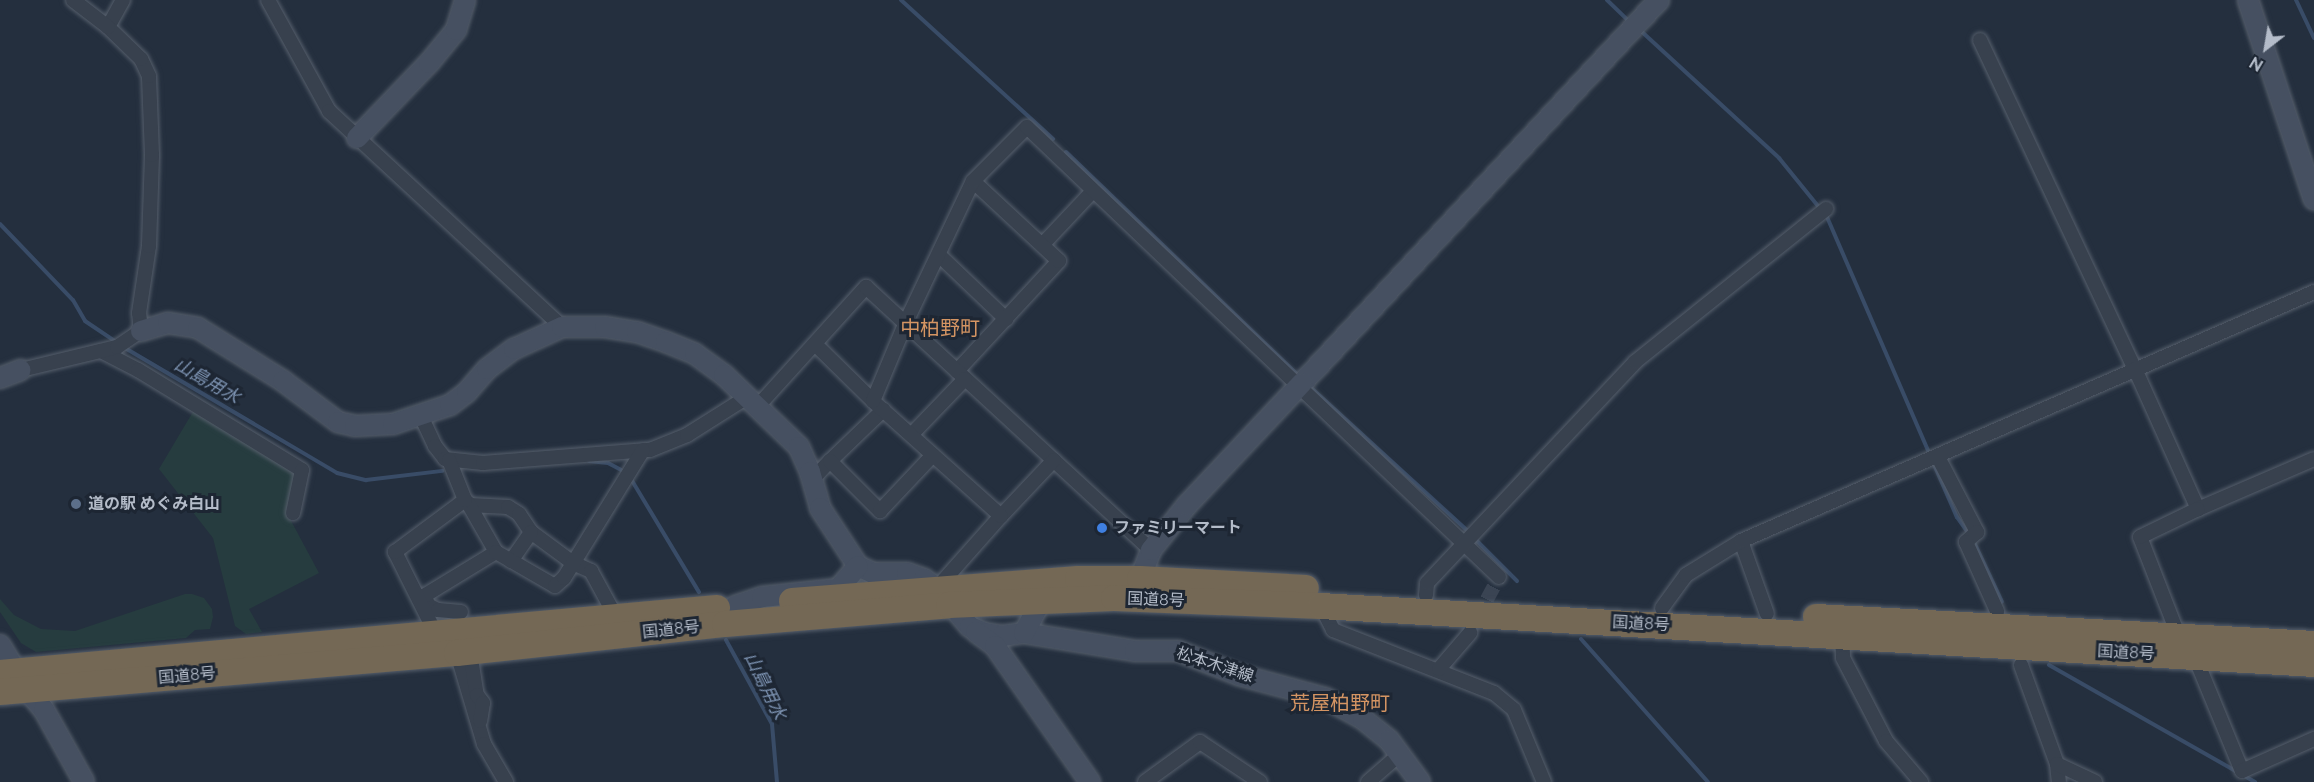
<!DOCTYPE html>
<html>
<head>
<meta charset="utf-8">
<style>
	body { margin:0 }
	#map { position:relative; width:2314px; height:782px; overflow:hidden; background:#242f3e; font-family:Raleway,"Noto Sans JP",sans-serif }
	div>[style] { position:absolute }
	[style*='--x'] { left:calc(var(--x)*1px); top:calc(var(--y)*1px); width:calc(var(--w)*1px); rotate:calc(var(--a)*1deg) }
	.green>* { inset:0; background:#263c3f }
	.stream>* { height:4px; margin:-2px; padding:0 2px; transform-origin:2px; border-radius:2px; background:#394c67 }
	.street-tunnel>* { height:14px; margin-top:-7px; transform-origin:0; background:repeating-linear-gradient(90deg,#3a4453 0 14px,transparent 0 21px) }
	.roads { filter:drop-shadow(0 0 2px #565f6c) drop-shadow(0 0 2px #565f6c) }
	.street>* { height:14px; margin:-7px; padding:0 7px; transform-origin:7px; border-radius:7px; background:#38414e }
	.secondary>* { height:20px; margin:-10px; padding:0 10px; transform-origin:10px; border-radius:10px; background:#465061 }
	.highway>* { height:26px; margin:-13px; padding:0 13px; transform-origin:13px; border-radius:13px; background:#746855 }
	.dots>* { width:16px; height:16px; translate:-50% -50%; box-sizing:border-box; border:3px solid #1d2633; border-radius:50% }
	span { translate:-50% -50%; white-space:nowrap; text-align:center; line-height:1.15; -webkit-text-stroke:6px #1d2633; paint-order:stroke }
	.poi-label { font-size:16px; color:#b4bcc9; font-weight:700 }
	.left { translate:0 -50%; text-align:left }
	.street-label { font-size:16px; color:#b4bcc9 }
	.water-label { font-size:18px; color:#7c92b1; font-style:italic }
	.quarter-label { font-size:20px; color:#d59563 }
	.north { position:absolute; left:2236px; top:18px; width:60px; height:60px; -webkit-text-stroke:4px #1d2633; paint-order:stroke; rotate:211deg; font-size:16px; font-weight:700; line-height:24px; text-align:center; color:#b4bcc9 }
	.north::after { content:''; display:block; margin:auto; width:21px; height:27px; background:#b4bcc9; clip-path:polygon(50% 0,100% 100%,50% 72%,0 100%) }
</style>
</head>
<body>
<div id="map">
	<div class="green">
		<div style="clip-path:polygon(194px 410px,294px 469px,297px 475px,289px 517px,319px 573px,249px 609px,262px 632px,246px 634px,235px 626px,213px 538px,159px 469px)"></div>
		<div style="clip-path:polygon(185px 594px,192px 594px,204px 598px,212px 609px,213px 617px,210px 629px,195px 630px,186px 638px,36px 652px,21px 643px,0 612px,0 599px,14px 615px,41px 629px,75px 631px)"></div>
	</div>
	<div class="stream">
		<div style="--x:901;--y:0;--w:206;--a:42.4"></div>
		<div style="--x:1607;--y:0;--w:30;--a:44"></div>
		<div style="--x:2296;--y:0;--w:42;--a:64.7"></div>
		<div style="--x:1641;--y:31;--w:188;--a:42.6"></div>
		<div style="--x:1779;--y:158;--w:76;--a:50.9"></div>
		<div style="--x:1827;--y:217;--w:327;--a:66.6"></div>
		<div style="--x:1957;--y:517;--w:21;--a:55"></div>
		<div style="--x:1066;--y:152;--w:326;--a:43.9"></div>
		<div style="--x:0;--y:224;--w:105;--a:46.2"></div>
		<div style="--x:73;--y:300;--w:24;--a:60"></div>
		<div style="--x:85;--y:321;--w:37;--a:34"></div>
		<div style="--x:125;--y:348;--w:246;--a:30.5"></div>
		<div style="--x:337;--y:473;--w:30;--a:14"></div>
		<div style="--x:366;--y:480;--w:77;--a:-6.8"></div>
		<div style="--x:1309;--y:386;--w:215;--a:42.4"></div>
		<div style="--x:589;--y:461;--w:19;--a:6"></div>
		<div style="--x:608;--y:463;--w:15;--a:28"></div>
		<div style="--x:631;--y:479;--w:132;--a:59"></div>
		<div style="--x:1476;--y:540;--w:58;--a:45"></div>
		<div style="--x:1973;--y:540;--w:68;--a:64.9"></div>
		<div style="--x:1581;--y:639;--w:191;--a:48.4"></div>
		<div style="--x:726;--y:640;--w:96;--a:61.3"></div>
		<div style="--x:772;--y:724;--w:58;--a:85.1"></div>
		<div style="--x:2049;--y:665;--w:237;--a:29.6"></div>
	</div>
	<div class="street-tunnel">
		<div style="--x:1477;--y:618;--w:47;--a:-61.8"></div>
	</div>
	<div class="roads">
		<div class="street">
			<div style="--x:268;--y:0;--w:127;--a:61.2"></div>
			<div style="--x:329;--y:111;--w:318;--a:42.8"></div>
			<div style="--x:108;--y:27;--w:31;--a:-61"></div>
			<div style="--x:1980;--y:40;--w:364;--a:64.8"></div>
			<div style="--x:2135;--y:369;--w:154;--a:65.8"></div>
			<div style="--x:2198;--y:509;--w:126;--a:-23.3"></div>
			<div style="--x:1043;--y:244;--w:73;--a:-46.7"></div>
			<div style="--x:939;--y:255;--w:93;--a:43.7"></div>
			<div style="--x:815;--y:344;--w:81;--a:44.5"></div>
			<div style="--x:101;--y:351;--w:42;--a:27.2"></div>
			<div style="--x:138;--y:370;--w:192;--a:31.4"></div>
			<div style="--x:302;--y:470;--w:44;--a:101.8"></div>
			<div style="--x:21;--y:370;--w:99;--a:-13.5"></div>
			<div style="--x:117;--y:347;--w:29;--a:-34"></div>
			<div style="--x:141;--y:331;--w:18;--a:-96"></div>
			<div style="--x:139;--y:313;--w:68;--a:-81.5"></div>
			<div style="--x:149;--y:246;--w:91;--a:-88.1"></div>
			<div style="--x:152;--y:155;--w:79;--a:-92.2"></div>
			<div style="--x:149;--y:76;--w:19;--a:-115"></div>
			<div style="--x:141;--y:59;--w:46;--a:-135.9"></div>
			<div style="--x:108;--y:27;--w:44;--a:-142.4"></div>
			<div style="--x:957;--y:371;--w:150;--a:-47.2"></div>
			<div style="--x:1059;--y:261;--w:117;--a:-137.1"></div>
			<div style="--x:758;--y:406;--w:161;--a:-47.8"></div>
			<div style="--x:866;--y:287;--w:388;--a:42.7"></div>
			<div style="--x:421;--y:416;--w:33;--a:65"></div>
			<div style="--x:435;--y:446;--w:16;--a:52"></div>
			<div style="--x:445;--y:459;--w:38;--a:6"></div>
			<div style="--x:483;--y:463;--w:168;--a:-4.5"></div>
			<div style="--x:650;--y:450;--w:40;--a:-22"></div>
			<div style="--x:687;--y:435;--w:71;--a:-32.3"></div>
			<div style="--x:912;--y:434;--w:76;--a:-46.1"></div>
			<div style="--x:1938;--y:457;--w:85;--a:62.5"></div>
			<div style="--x:1977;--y:532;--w:15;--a:138"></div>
			<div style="--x:1966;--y:542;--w:76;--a:65.8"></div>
			<div style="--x:830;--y:461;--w:74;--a:-43.9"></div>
			<div style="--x:812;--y:480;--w:26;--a:-47"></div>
			<div style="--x:830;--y:461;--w:71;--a:45"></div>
			<div style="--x:880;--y:511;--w:77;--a:-46.6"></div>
			<div style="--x:465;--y:500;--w:7;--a:45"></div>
			<div style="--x:470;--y:505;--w:38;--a:3"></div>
			<div style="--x:508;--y:507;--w:13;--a:32"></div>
			<div style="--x:519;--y:514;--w:22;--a:56"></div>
			<div style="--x:531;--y:532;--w:52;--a:36.4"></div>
			<div style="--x:573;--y:563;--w:20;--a:24"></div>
			<div style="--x:591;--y:571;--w:52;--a:61.5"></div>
			<div style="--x:468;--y:503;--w:56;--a:60.3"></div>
			<div style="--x:1001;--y:516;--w:77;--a:-46.6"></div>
			<div style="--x:1741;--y:541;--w:77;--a:70.4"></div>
			<div style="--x:511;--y:561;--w:35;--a:-55"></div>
			<div style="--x:937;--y:588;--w:96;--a:-48.4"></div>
			<div style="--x:1001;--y:516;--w:172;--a:-138.1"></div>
			<div style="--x:873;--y:401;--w:86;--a:-67.3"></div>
			<div style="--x:906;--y:322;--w:156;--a:-64.6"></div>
			<div style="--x:973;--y:181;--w:76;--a:-45"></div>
			<div style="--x:1027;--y:127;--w:652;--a:43.63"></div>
			<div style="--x:1426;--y:595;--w:12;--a:-85"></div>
			<div style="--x:1427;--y:583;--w:303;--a:-46.7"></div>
			<div style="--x:1635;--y:362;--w:245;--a:-38.7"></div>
			<div style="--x:424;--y:596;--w:11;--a:63"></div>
			<div style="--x:429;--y:606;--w:10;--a:24"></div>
			<div style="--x:438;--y:610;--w:23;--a:5"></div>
			<div style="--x:419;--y:599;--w:90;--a:-31.4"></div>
			<div style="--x:496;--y:552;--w:68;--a:30"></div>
			<div style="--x:555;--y:586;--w:12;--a:-42"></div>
			<div style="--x:564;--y:578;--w:150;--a:-58.3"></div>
			<div style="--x:1321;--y:606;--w:27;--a:63"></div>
			<div style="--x:1333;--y:630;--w:173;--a:21.4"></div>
			<div style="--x:1494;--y:693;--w:26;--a:40"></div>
			<div style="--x:1514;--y:710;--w:78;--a:67.4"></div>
			<div style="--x:1662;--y:608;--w:41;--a:-54"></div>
			<div style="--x:1686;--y:575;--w:65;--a:-31.7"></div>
			<div style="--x:1741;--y:541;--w:625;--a:-23.49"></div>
			<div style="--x:436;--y:634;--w:92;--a:-116.6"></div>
			<div style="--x:395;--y:552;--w:87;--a:-36.6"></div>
			<div style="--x:465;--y:500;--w:43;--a:-111.8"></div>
			<div style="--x:1842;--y:636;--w:22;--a:87"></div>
			<div style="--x:1843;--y:658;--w:93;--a:62.6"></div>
			<div style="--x:1886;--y:741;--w:54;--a:49.5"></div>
			<div style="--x:2179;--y:637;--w:107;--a:-111.3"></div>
			<div style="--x:2140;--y:537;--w:64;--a:-25.8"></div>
			<div style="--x:457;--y:653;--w:95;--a:73.5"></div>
			<div style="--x:484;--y:744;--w:44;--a:59.9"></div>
			<div style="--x:2195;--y:657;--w:123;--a:67.6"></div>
			<div style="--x:2242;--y:771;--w:79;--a:-24"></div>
			<div style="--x:472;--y:665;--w:30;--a:81"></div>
			<div style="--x:477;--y:695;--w:10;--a:53"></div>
			<div style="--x:483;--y:703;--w:18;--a:99"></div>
			<div style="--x:2021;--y:665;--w:105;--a:70"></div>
			<div style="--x:2057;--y:764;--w:18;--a:84"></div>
			<div style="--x:1439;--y:669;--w:48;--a:-49.3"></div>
			<div style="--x:2057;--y:764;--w:42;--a:25.3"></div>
			<div style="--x:1145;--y:782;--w:68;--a:-36"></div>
			<div style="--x:1200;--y:742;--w:72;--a:33.7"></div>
			<div style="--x:1368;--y:782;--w:41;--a:-41.1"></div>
		</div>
		<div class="secondary">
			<div style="--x:2248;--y:0;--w:210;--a:71.7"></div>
			<div style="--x:357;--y:138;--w:104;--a:-46.2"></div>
			<div style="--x:429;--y:63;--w:43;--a:-50.7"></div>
			<div style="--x:456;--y:30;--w:31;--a:-73"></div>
			<div style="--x:141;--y:331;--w:28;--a:-17"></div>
			<div style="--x:168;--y:323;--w:30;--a:9"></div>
			<div style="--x:198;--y:328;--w:100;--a:31.9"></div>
			<div style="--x:283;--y:381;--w:69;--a:36.7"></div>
			<div style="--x:338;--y:422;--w:17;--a:13"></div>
			<div style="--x:355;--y:426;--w:38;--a:-3"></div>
			<div style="--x:393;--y:424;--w:60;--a:-18.4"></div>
			<div style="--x:450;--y:405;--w:21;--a:-37"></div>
			<div style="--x:467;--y:392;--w:30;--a:-49"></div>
			<div style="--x:487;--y:369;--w:34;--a:-37"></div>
			<div style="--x:514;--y:349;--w:53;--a:-24.6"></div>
			<div style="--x:562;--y:327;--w:43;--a:0"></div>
			<div style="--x:605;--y:327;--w:32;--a:9"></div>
			<div style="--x:637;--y:332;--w:31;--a:19"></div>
			<div style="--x:666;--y:342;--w:31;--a:22"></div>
			<div style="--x:695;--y:354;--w:36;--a:36"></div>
			<div style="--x:724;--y:375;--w:104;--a:43.8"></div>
			<div style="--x:799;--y:447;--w:27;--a:66"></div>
			<div style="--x:810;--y:472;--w:37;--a:74"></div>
			<div style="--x:820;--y:508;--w:69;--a:56.8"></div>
			<div style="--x:858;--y:566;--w:17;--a:25"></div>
			<div style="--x:873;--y:573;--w:34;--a:0"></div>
			<div style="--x:907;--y:573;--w:18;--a:19"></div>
			<div style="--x:924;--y:579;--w:16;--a:35"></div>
			<div style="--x:937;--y:588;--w:51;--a:49.8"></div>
			<div style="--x:970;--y:627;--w:16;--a:22"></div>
			<div style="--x:985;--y:633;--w:17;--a:10"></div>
			<div style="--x:1002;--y:636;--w:22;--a:-8"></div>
			<div style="--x:1024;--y:633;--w:112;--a:9.2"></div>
			<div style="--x:1135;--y:651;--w:43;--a:0"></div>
			<div style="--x:1178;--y:651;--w:66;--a:21.5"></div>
			<div style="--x:1239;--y:675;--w:89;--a:15"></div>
			<div style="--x:1325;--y:698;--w:43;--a:28.9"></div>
			<div style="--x:1363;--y:719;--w:33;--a:39"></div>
			<div style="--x:1389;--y:740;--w:52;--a:53.6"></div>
			<div style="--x:0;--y:378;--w:22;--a:-21"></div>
			<div style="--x:1306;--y:379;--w:518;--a:-47.03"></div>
			<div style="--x:1140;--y:579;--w:31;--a:-69"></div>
			<div style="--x:1151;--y:550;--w:58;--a:-51.3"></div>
			<div style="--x:1187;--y:505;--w:168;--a:-46.7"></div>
			<div style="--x:735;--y:606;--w:28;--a:-18"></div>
			<div style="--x:762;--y:597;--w:76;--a:-6"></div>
			<div style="--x:838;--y:589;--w:30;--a:-49"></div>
			<div style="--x:976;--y:632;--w:24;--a:36"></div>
			<div style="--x:995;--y:646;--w:166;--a:55.1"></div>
			<div style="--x:1024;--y:633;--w:38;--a:-62"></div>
			<div style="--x:0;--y:645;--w:54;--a:58.7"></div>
			<div style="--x:28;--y:691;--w:25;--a:50"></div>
			<div style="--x:44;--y:710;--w:82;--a:60.9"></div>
		</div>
		<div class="highway">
			<div style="--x:792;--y:601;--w:287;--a:-4.4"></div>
			<div style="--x:1078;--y:579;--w:62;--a:0"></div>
			<div style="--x:1140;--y:579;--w:166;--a:3.1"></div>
			<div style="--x:1816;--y:617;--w:499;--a:3.1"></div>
			<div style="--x:0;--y:673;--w:720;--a:-5.18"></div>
			<div style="--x:0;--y:692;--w:459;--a:-4.9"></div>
			<div style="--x:457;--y:653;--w:270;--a:-6.2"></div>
			<div style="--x:725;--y:624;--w:225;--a:-4.8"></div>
			<div style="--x:949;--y:605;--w:165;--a:-2.4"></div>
			<div style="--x:1114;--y:598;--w:207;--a:2.2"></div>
			<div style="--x:1321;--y:606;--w:995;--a:3.34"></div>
		</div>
	</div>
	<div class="dots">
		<div style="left:76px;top:504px;background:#5c6f8a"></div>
		<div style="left:1102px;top:528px;background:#3f7fe0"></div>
	</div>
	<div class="poi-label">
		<span class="left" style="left:88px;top:504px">道の駅 めぐみ白山</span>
		<span class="left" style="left:1114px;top:528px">ファミリーマート</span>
	</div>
	<div class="street-label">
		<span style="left:1156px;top:600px;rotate:2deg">国道8号</span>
		<span style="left:1641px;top:624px;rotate:3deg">国道8号</span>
		<span style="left:671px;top:630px;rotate:-6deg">国道8号</span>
		<span style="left:2126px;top:653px;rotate:3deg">国道8号</span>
		<span style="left:1215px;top:665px;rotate:18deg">松本木津線</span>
		<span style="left:187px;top:676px;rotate:-5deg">国道8号</span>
	</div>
	<div class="water-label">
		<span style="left:207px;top:381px;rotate:30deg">山島用水</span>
		<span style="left:765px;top:686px;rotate:64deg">山島用水</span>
	</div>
	<div class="quarter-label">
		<span style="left:940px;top:328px">中柏野町</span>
		<span style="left:1340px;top:703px">荒屋柏野町</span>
	</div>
	<div class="north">N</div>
</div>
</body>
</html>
